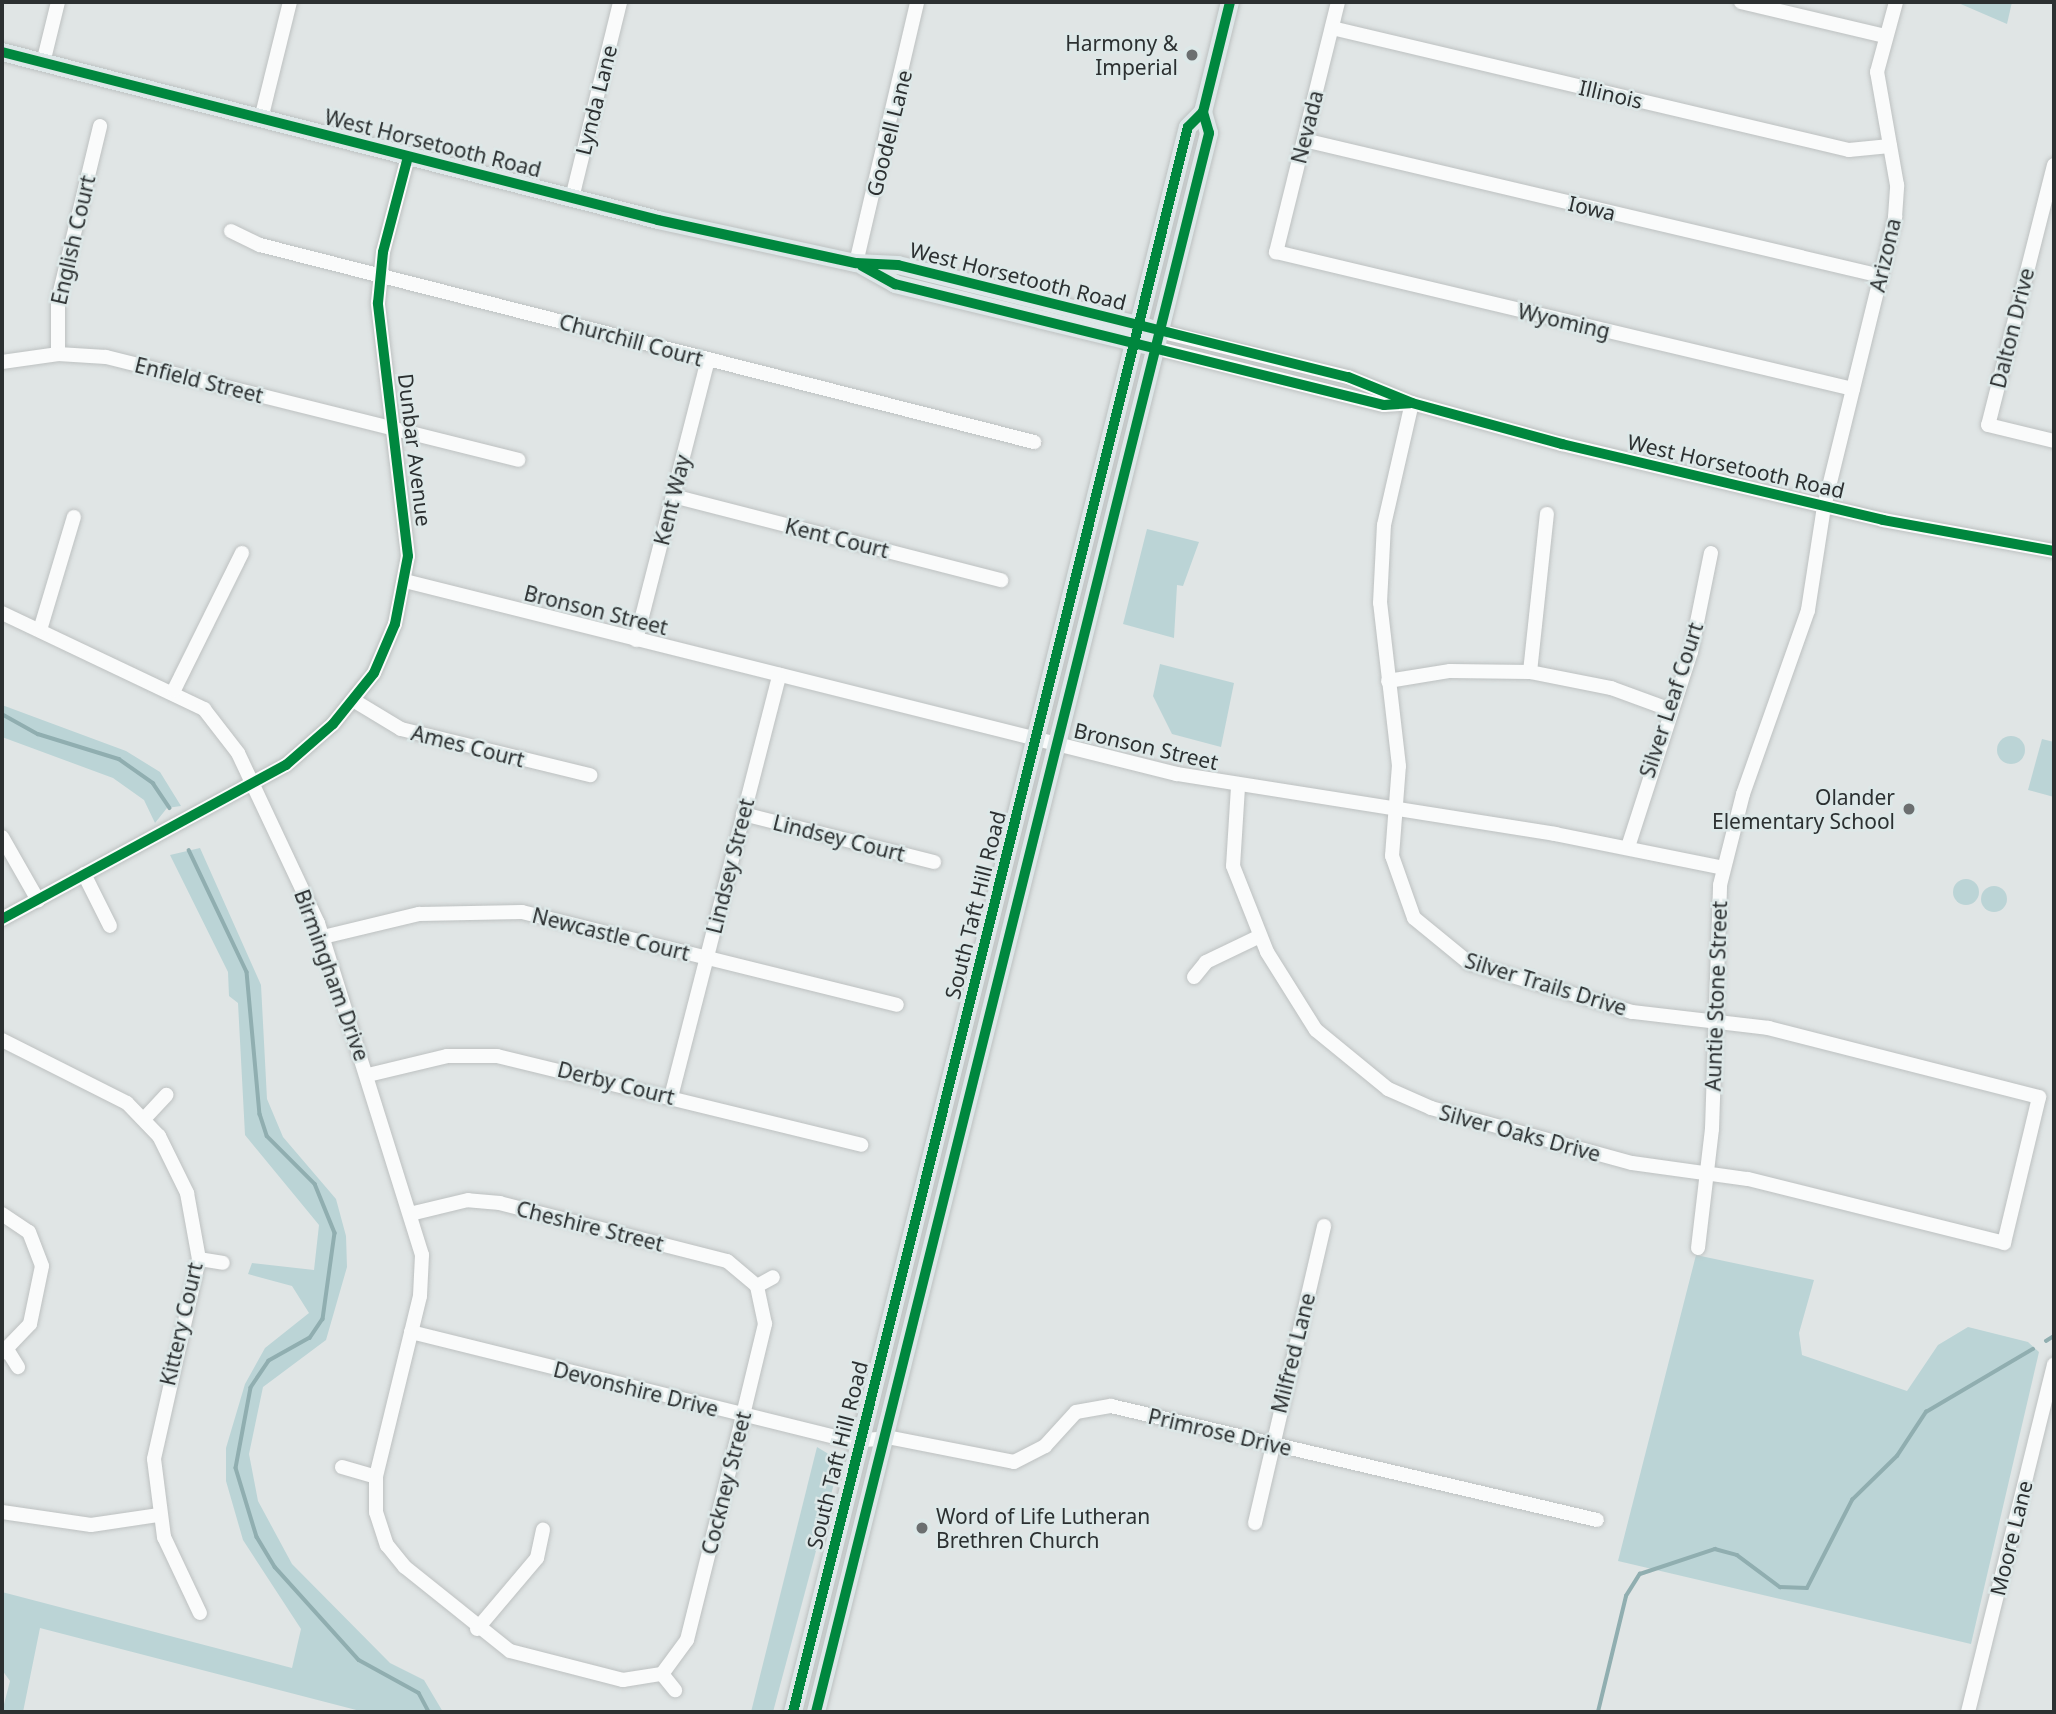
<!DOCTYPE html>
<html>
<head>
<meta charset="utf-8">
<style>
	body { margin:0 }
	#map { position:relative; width:2056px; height:1714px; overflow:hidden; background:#e0e5e5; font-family:"Noto Sans",sans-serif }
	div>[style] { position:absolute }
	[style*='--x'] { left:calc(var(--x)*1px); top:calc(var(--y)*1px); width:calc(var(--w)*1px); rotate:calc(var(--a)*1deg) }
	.green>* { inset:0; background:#bbd4d6 }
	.round { border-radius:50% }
	.stream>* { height:3.5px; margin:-1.75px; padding:0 1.75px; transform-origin:1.75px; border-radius:1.75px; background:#90aeb0 }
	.roads { filter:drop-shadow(0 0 2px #bdc1c1) drop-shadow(0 0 2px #bdc1c1) }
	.minor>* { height:14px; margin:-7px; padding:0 7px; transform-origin:7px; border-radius:7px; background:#fafbfb }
	.major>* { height:18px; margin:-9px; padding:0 9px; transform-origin:9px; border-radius:9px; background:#dde7e8 }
	.cycleway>* { height:10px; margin:-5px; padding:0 5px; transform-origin:5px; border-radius:5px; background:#00873e }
	.dots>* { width:19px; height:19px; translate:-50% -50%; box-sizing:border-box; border:4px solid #dde8e8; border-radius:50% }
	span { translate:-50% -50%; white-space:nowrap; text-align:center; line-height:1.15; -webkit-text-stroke:5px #dde8e8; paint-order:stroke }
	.poi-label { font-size:21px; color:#2c3031 }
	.right { translate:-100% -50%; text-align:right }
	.left { translate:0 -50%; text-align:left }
	.street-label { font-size:21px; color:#2c3031 }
	.frame { position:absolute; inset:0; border:4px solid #2c3031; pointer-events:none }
</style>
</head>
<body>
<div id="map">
	<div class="green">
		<div style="clip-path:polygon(1956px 2px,2012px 2px,2007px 24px)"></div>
		<div style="clip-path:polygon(1147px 529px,1199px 542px,1183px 586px,1177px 585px,1174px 638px,1123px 624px)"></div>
		<div style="clip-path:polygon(1160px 664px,1234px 683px,1221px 747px,1172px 734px,1153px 696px)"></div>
		<div style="clip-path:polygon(2px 705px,126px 751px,160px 772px,181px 806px,167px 808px,155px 823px,144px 800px,113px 778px,2px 737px)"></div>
		<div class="round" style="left:1997px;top:736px;width:28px;height:28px"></div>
		<div style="clip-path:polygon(2042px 739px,2054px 742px,2054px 797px,2028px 790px)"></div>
		<div style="clip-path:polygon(200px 848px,261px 985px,267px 1099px,283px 1137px,336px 1199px,346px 1236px,347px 1267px,326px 1340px,263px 1387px,249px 1454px,258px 1501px,292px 1564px,390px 1663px,424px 1680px,443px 1712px,364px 1712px,40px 1628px,23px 1712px,2px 1712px,10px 1681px,2px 1670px,2px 1592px,292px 1668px,301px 1629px,243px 1540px,226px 1481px,226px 1448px,245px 1384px,265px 1348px,309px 1313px,292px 1286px,248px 1274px,252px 1263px,314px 1270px,319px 1225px,245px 1135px,238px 1003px,229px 996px,228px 972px,170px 855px)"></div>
		<div class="round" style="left:1953px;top:879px;width:26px;height:26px"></div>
		<div class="round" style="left:1981px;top:886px;width:26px;height:26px"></div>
		<div style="clip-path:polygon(1696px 1255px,1814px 1280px,1799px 1333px,1802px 1355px,1907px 1391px,1938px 1345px,1968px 1327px,2028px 1342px,2039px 1352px,1971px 1644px,1618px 1561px)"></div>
		<div style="clip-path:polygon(817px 1447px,840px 1461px,773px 1712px,751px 1712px)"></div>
	</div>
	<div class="stream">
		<div style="--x:2;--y:714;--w:41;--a:29.1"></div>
		<div style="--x:38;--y:734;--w:85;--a:17.2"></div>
		<div style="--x:119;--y:759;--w:42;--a:35.2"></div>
		<div style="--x:153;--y:783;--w:30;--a:56"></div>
		<div style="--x:189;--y:850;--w:135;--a:64.6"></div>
		<div style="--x:247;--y:972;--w:143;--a:84.8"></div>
		<div style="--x:260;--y:1114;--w:23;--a:72"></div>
		<div style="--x:267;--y:1136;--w:68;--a:45"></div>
		<div style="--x:315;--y:1184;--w:53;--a:67.8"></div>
		<div style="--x:335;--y:1233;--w:87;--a:97.9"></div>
		<div style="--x:323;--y:1319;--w:23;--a:124"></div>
		<div style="--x:310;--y:1338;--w:47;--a:150.7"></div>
		<div style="--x:269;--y:1361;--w:32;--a:124"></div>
		<div style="--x:251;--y:1388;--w:81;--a:100.6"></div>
		<div style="--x:236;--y:1468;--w:72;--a:73.1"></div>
		<div style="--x:257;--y:1537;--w:35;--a:59"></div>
		<div style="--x:275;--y:1567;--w:125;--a:47.9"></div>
		<div style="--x:359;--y:1660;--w:68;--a:28.8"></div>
		<div style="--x:419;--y:1693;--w:21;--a:62"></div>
		<div style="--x:2046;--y:1341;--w:9;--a:-32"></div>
		<div style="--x:1598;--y:1712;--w:119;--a:-76.4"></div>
		<div style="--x:1626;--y:1596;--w:26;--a:-58"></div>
		<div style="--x:1640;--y:1574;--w:79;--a:-18.4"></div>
		<div style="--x:1715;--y:1549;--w:23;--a:15"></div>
		<div style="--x:1737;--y:1555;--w:54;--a:36.7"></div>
		<div style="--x:1780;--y:1587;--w:27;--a:2"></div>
		<div style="--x:1807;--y:1588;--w:99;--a:-62.9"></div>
		<div style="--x:1852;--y:1500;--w:63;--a:-44.4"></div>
		<div style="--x:1897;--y:1456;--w:53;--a:-56.6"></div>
		<div style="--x:1926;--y:1412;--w:124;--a:-30.5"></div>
	</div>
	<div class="roads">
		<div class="minor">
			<div style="--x:1338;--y:2;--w:258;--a:103.9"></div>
			<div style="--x:1276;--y:252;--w:593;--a:13.36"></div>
			<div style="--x:1741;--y:2;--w:148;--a:13.3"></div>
			<div style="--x:1332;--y:28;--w:531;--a:13.28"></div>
			<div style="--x:1849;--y:150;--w:41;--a:-5.6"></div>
			<div style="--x:43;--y:63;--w:63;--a:-76.2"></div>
			<div style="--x:261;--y:119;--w:121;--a:-76.1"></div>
			<div style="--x:1304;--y:140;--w:593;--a:13.26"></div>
			<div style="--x:2054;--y:165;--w:268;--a:104.2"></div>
			<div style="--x:1988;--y:425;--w:68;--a:13.6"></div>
			<div style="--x:572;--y:198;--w:202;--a:-76.2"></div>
			<div style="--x:231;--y:231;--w:32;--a:26"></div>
			<div style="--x:260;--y:245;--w:799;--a:14.28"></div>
			<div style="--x:856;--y:263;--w:268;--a:-76.8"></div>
			<div style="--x:1159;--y:331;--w:195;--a:13.7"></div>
			<div style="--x:1348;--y:377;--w:69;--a:22.1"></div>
			<div style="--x:1412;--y:403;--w:156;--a:15.3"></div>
			<div style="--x:1562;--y:444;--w:330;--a:13.3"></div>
			<div style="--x:1883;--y:520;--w:174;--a:10.3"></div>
			<div style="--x:1155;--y:348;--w:236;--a:14"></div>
			<div style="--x:1384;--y:405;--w:26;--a:-4"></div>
			<div style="--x:58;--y:354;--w:54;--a:-90"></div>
			<div style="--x:58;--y:300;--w:179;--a:-76.4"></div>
			<div style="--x:2;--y:362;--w:57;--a:-8.1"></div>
			<div style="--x:58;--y:354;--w:48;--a:3.6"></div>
			<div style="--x:106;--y:357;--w:425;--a:14"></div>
			<div style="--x:673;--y:496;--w:339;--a:14.4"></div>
			<div style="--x:405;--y:581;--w:796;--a:14.04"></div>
			<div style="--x:1177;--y:774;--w:383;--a:9"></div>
			<div style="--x:1555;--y:834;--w:171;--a:11.4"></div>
			<div style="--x:2;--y:613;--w:224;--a:25.4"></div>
			<div style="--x:204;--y:709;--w:56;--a:52.3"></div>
			<div style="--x:238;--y:753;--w:188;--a:64.8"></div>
			<div style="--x:318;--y:923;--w:348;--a:72.6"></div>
			<div style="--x:422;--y:1255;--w:41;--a:92.8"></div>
			<div style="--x:420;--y:1296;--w:186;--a:103.7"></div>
			<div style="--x:376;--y:1477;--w:35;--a:90"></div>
			<div style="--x:376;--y:1512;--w:35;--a:72"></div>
			<div style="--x:387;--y:1545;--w:28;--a:51"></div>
			<div style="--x:405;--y:1567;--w:134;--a:38.7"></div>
			<div style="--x:510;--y:1651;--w:117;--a:14.4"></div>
			<div style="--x:623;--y:1680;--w:39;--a:-9"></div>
			<div style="--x:662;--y:1674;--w:42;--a:-53.7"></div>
			<div style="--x:687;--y:1640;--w:232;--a:-76"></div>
			<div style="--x:743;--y:1415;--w:94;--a:-76.4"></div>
			<div style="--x:765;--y:1324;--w:39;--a:-102"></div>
			<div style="--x:757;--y:1286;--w:39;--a:-140"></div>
			<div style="--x:727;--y:1261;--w:234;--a:-165.7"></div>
			<div style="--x:500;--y:1203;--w:32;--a:-175"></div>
			<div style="--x:468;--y:1200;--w:56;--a:166.5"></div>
			<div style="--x:40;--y:630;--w:118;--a:-73.3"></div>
			<div style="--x:636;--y:640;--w:289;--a:-75.6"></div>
			<div style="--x:1530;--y:672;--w:159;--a:-83.9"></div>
			<div style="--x:1388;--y:681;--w:63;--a:-9.2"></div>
			<div style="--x:1450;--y:671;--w:80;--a:0.7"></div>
			<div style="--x:1530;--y:672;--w:83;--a:11.2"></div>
			<div style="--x:1611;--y:688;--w:64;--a:20.1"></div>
			<div style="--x:174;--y:690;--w:153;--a:-63.6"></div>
			<div style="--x:353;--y:700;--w:56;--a:31.1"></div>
			<div style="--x:401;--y:729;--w:195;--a:13.7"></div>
			<div style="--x:1238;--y:787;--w:79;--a:93.6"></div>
			<div style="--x:1233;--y:866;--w:92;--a:68.4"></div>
			<div style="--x:1267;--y:952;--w:92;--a:57.9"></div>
			<div style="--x:1316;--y:1030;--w:93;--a:39.3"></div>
			<div style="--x:1388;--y:1089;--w:47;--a:23.8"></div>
			<div style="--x:1431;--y:1108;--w:208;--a:15.3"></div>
			<div style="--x:1632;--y:1163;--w:117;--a:7.9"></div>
			<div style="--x:1748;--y:1179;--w:264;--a:14"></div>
			<div style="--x:2004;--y:1243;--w:150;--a:-76.5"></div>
			<div style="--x:2039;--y:1097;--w:279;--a:-165.7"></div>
			<div style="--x:1769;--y:1028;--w:138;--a:-173.3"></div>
			<div style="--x:1632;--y:1012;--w:170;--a:-163.3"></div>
			<div style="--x:1469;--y:963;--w:71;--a:-140.7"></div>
			<div style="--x:1414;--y:918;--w:66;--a:-109.5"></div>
			<div style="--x:1392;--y:856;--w:90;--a:-85.6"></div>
			<div style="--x:1399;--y:766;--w:164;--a:-96.6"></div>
			<div style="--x:1380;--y:603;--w:78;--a:-87.1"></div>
			<div style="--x:1384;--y:525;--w:125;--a:-77.1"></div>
			<div style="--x:743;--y:814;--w:197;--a:14.1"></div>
			<div style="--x:2;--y:837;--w:73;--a:60.3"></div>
			<div style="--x:1628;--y:847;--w:205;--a:-72.1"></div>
			<div style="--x:1691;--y:652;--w:101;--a:-78.6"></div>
			<div style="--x:84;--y:874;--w:58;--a:63.4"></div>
			<div style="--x:2;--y:919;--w:323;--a:-28.5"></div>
			<div style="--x:286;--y:765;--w:62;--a:-41.1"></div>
			<div style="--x:333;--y:724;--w:65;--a:-51.2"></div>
			<div style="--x:374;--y:673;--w:53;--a:-66.8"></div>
			<div style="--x:395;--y:624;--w:69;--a:-79.2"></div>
			<div style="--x:408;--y:556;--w:255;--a:-96.8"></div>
			<div style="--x:378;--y:303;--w:51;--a:-84.4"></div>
			<div style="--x:383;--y:252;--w:98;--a:-75.3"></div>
			<div style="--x:323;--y:937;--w:99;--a:-13.5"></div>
			<div style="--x:419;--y:914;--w:103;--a:-1.1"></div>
			<div style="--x:522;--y:912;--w:386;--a:13.9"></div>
			<div style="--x:1194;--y:977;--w:19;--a:-51"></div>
			<div style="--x:1206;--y:962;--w:60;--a:-25.7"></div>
			<div style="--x:2;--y:1040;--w:140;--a:26.7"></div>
			<div style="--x:127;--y:1103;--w:46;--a:45.9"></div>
			<div style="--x:159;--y:1136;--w:64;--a:63.8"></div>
			<div style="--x:187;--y:1193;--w:67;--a:79.7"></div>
			<div style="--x:199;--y:1259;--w:205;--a:102.7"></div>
			<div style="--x:154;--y:1459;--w:79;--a:82.7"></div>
			<div style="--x:164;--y:1537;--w:84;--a:64.7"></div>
			<div style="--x:368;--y:1075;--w:81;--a:-13.5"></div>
			<div style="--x:447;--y:1056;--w:50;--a:0"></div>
			<div style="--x:497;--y:1056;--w:375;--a:13.7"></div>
			<div style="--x:671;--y:1097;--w:436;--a:-75.6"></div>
			<div style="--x:144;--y:1119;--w:33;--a:-47"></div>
			<div style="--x:2;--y:1214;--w:32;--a:34"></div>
			<div style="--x:29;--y:1232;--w:36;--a:69"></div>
			<div style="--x:42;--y:1266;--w:59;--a:101.7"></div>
			<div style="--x:30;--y:1324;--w:40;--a:134"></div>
			<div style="--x:1698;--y:1248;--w:120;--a:-83.3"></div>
			<div style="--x:1712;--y:1129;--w:244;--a:-88.1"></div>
			<div style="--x:1720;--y:885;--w:94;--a:-75.8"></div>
			<div style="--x:1743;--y:794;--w:195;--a:-70.5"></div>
			<div style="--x:1808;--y:610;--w:104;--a:-81.2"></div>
			<div style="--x:1824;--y:507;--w:299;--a:-76.2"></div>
			<div style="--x:1895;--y:217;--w:32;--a:-86"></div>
			<div style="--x:1897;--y:185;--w:115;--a:-100"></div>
			<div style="--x:1877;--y:72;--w:73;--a:-74.8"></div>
			<div style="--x:199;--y:1259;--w:24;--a:9"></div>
			<div style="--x:757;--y:1286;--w:18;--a:-29"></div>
			<div style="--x:411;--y:1332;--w:452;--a:13.9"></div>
			<div style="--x:850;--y:1441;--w:42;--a:-4.1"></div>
			<div style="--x:892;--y:1438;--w:124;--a:11.1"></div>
			<div style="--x:1014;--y:1462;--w:35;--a:-27"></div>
			<div style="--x:1045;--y:1446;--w:46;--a:-47.6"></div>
			<div style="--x:1076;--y:1412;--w:36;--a:-10"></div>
			<div style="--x:1111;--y:1406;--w:499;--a:13.2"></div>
			<div style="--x:8;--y:1351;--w:19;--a:58"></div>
			<div style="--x:342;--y:1467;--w:35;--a:16"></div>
			<div style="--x:2;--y:1512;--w:90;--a:8.3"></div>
			<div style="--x:91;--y:1525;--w:69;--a:-8.4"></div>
			<div style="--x:1255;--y:1523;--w:305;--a:-76.9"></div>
			<div style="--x:477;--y:1629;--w:93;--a:-49.8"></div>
			<div style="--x:537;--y:1558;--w:29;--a:-78"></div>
			<div style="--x:662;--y:1674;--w:21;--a:51"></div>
			<div style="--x:1968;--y:1712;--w:358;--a:-76.1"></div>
		</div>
		<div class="major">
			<div style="--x:2;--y:52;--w:677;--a:14.36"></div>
			<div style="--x:658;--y:220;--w:203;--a:12.3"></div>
			<div style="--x:856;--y:263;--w:42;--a:2.7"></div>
			<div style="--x:898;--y:265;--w:259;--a:14.1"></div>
			<div style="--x:863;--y:266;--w:37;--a:29"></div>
			<div style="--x:895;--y:284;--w:257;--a:13.7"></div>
			<div style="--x:793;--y:1712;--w:1633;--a:-76.01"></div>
			<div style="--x:1188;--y:127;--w:21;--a:-45"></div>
			<div style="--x:1203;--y:112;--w:113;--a:-76.2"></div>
			<div style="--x:816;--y:1712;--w:1627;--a:-76.02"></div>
			<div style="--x:1209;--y:133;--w:22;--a:-106"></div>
		</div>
	</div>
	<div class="cycleway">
		<div style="--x:2;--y:52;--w:677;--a:14.36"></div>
		<div style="--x:658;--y:220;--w:203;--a:12.3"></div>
		<div style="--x:856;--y:263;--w:42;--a:2.7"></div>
		<div style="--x:898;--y:265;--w:464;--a:14"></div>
		<div style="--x:1348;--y:377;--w:69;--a:22.1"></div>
		<div style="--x:1412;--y:403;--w:156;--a:15.3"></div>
		<div style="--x:1562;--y:444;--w:330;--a:13.3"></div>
		<div style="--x:1883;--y:520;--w:174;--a:10.3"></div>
		<div style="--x:862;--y:266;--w:38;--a:29"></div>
		<div style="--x:895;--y:284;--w:504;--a:13.9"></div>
		<div style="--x:1384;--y:405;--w:26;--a:-4"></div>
		<div style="--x:2;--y:919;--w:323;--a:-28.5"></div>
		<div style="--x:286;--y:765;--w:62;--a:-41.1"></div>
		<div style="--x:333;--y:724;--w:65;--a:-51.2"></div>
		<div style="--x:374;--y:673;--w:53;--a:-66.8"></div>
		<div style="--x:395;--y:624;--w:69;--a:-79.2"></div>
		<div style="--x:408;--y:556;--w:255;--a:-96.8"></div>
		<div style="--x:378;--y:303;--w:51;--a:-84.4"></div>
		<div style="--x:383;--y:252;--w:98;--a:-75.3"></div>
		<div style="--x:793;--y:1712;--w:1633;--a:-76.01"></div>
		<div style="--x:1188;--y:127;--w:21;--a:-45"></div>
		<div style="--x:1203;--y:112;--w:113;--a:-76.2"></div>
		<div style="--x:816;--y:1712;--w:1627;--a:-76.02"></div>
		<div style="--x:1209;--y:133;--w:22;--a:-106"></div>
	</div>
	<div class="dots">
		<div style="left:1192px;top:55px;background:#6b6f70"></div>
		<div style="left:1909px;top:809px;background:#6b6f70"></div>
		<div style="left:922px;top:1528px;background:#6b6f70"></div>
	</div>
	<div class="poi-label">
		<span class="right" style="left:1178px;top:55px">Harmony &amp;<br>Imperial</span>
		<span class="right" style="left:1895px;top:809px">Olander<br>Elementary School</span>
		<span class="left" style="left:936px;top:1528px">Word of Life Lutheran<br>Brethren Church</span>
	</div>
	<div class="street-label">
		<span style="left:1611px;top:94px;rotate:13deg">Illinois</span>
		<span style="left:596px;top:100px;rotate:-76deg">Lynda Lane</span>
		<span style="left:1307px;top:127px;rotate:-76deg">Nevada</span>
		<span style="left:889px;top:133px;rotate:-76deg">Goodell Lane</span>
		<span style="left:433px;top:143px;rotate:14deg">West Horsetooth Road</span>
		<span style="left:1592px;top:208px;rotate:13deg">Iowa</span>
		<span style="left:73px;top:240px;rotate:-77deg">English Court</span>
		<span style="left:1885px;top:255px;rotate:-77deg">Arizona</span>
		<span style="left:1018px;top:276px;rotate:14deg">West Horsetooth Road</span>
		<span style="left:1564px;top:321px;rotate:13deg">Wyoming</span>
		<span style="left:2012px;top:328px;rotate:-76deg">Dalton Drive</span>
		<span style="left:631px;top:340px;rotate:15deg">Churchill Court</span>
		<span style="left:199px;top:380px;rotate:14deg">Enfield Street</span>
		<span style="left:415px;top:450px;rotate:83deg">Dunbar Avenue</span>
		<span style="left:1736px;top:466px;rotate:13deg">West Horsetooth Road</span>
		<span style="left:672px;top:500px;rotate:-76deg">Kent Way</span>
		<span style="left:837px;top:538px;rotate:14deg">Kent Court</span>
		<span style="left:596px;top:610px;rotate:14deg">Bronson Street</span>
		<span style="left:1671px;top:700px;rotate:-72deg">Silver Leaf Court</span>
		<span style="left:468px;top:746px;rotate:14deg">Ames Court</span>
		<span style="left:1146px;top:746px;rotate:13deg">Bronson Street</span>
		<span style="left:839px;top:838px;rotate:14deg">Lindsey Court</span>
		<span style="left:730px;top:866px;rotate:-76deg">Lindsey Street</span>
		<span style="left:975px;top:905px;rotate:-76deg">South Taft Hill Road</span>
		<span style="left:611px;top:934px;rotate:14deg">Newcastle Court</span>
		<span style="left:332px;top:975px;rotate:70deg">Birmingham Drive</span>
		<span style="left:1546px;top:984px;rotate:17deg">Silver Trails Drive</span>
		<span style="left:1716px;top:996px;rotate:-88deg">Auntie Stone Street</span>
		<span style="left:616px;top:1083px;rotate:14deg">Derby Court</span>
		<span style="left:1520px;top:1133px;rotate:15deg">Silver Oaks Drive</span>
		<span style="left:590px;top:1226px;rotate:14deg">Cheshire Street</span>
		<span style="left:181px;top:1324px;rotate:-77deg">Kittery Court</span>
		<span style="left:1293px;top:1353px;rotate:-76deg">Milfred Lane</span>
		<span style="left:636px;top:1389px;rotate:14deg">Devonshire Drive</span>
		<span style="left:1220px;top:1432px;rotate:13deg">Primrose Drive</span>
		<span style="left:837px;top:1455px;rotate:-76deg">South Taft Hill Road</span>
		<span style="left:726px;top:1483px;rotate:-76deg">Cockney Street</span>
		<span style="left:2011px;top:1538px;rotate:-76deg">Moore Lane</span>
	</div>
	<div class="frame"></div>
</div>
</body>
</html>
